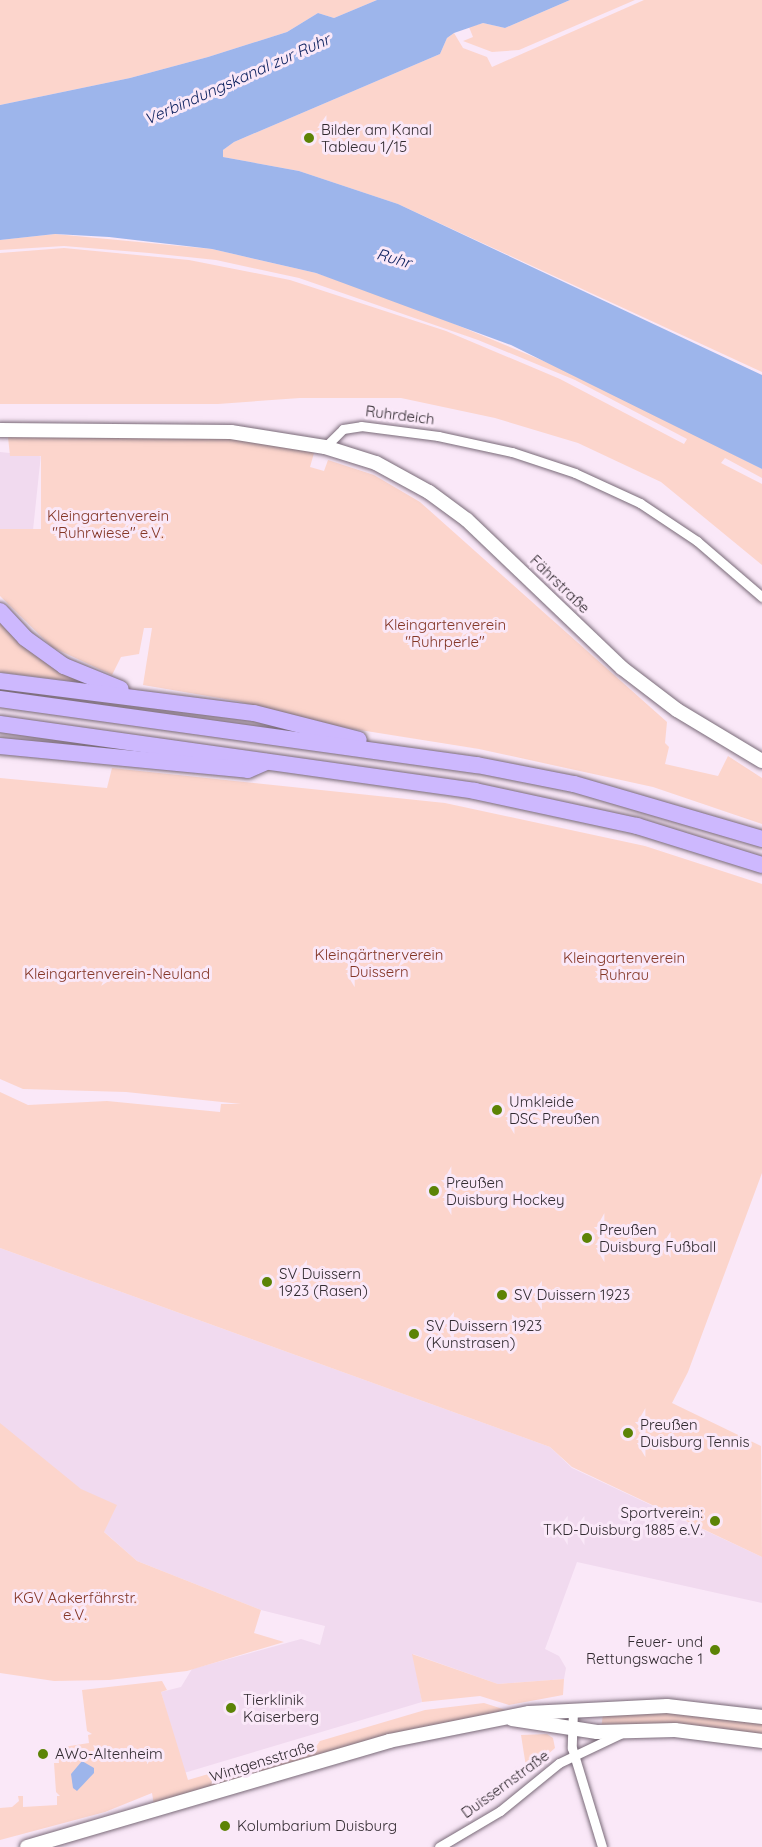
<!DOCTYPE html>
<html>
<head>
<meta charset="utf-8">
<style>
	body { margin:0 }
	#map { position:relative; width:762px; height:1847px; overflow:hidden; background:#fae8f8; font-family:Quicksand,sans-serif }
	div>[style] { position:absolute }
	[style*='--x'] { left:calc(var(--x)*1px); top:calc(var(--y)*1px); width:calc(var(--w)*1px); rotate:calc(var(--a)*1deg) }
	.built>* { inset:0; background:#f1daef; transform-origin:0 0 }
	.green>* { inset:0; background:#fcd5cc }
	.water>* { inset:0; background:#9db5eb }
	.roads { filter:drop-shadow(0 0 2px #796a78) drop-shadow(0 0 2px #796a78) }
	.street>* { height:9px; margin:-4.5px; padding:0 4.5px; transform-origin:4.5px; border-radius:4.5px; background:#fff }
	.secondary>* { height:14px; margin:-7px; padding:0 7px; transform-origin:7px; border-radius:7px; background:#fff }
	.highway>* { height:16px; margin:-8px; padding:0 8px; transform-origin:8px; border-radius:8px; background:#cdb8fe }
	.dots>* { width:16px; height:16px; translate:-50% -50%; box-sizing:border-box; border:3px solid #fae8f8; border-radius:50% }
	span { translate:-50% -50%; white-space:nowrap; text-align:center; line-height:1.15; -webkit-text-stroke:6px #fae8f8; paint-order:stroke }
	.poi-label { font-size:15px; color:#322b31 }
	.left { translate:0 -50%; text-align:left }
	.right { translate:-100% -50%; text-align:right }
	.street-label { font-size:15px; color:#322b31 }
	.park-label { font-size:15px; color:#843626 }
	.water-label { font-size:16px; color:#102461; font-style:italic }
</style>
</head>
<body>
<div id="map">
	<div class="built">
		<div style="left:0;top:452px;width:41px;height:77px;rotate:6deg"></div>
		<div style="clip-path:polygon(0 1248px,550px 1447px,572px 1468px,762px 1557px,762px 1603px,577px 1562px,545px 1649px,559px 1656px,566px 1668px,564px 1679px,498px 1684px,413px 1654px,422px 1702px,184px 1773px,161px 1692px,181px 1687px,192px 1669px,301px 1639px,320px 1645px,325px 1626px,261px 1610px,137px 1561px,49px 1483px,0 1463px)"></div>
	</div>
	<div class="green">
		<div style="clip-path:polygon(0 0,377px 0,334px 18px,318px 13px,287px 32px,208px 57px,130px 78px,0 105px)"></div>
		<div style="clip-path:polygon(570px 0,635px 0,519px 50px,492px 52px,463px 41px,473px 37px,469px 27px,483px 23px,505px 28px)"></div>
		<div style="clip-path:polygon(644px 0,762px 0,762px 372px,398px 204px,299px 171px,223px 157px,223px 150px,234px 142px,440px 54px,447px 38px,454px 33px,463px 48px,487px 57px,492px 67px)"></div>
		<div style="clip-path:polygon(55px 234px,212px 249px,316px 273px,394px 299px,575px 374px,762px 469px,762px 478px,725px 458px,721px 463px,762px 484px,762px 565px,661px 482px,578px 443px,495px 418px,401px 398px,300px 398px,218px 404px,0 404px,0 253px,64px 248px,189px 260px,290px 280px,446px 331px,560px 379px,684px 444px,687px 439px,575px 380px,478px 340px,299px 278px,216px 260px,149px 253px,64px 246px,0 250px,0 240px)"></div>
		<div style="clip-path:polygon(8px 437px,234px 438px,275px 443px,314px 453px,310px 467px,324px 471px,328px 460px,374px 475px,420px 502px,667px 722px,665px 743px,669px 747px,665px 764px,718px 776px,728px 756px,762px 778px,762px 824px,653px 787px,479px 749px,341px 727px,237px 701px,143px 685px,152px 628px,144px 628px,139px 654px,121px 657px,112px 675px,52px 647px,0 596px,0 529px,41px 529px,41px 456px,10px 456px)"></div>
		<div style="clip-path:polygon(0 616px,87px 683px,0 672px)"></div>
		<div style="clip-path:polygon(112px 768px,445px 803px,645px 846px,762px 884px,762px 1173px,688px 1372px,672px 1403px,761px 1446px,762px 1557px,572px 1467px,550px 1447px,0 1248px,0 1092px,28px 1105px,107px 1101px,220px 1112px,221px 1104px,241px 1104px,126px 1092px,23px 1089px,0 1079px,0 778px,107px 788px)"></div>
		<div style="clip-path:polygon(0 1423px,81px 1489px,117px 1505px,104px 1532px,137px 1561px,261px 1610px,254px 1633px,284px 1642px,187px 1671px,109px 1680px,54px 1681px,0 1673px)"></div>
		<div style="clip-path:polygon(412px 1654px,498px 1684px,564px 1679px,563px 1695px,509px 1705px,480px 1696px,422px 1702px)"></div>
		<div style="clip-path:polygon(162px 1681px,167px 1690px,161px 1692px,188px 1780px,425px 1710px,484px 1703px,506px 1710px,383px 1736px,154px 1805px,152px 1793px,105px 1812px,0 1840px,0 1808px,12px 1807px,19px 1801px,18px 1796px,23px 1796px,23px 1807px,57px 1805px,57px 1796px,60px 1796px,56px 1792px,54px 1763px,59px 1763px,57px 1748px,89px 1743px,88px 1735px,92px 1734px,87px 1731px,82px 1690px)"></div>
		<div style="clip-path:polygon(668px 1712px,762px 1722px,762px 1737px,601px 1729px,603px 1714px)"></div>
		<div style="clip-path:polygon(547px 1734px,553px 1738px,555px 1748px,527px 1773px,521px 1735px)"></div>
	</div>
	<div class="water">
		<div style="clip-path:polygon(377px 0,570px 0,505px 28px,483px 23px,454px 33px,447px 38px,440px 54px,234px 142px,223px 150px,223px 157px,299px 171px,398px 204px,762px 375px,762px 469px,511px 345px,316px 273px,212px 249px,109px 237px,55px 234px,0 240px,0 105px,130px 78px,208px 57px,287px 32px,318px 13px,334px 18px)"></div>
		<div style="clip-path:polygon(82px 1761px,94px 1768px,94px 1773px,77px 1791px,73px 1788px,71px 1774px)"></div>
	</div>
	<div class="roads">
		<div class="street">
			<div style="--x:325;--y:447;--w:25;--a:-45"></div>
			<div style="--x:343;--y:429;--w:18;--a:-9"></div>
			<div style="--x:361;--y:426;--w:78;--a:7.4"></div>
			<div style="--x:438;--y:436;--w:76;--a:12.2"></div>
			<div style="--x:512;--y:452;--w:66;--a:18.4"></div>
			<div style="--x:575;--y:473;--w:72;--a:24.8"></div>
			<div style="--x:640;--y:503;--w:69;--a:33.7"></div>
			<div style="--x:697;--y:541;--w:86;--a:40.7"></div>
			<div style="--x:573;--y:1710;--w:38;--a:92"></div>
			<div style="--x:572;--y:1748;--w:103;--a:73.1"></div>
			<div style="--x:439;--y:1847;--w:71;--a:-30.5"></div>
			<div style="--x:500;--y:1811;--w:76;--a:-39.1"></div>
			<div style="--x:559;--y:1763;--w:70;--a:-25.5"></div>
		</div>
		<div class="secondary">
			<div style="--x:0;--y:430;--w:231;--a:0.5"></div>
			<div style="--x:231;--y:432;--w:95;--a:9.1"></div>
			<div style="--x:325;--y:447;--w:53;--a:17.4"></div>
			<div style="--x:376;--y:463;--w:60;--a:28.7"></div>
			<div style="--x:429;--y:492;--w:47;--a:36.4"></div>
			<div style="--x:467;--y:520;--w:214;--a:43.7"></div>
			<div style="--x:622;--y:668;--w:69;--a:37.4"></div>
			<div style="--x:677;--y:710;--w:99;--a:31"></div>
			<div style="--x:512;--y:1719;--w:86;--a:8.7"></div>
			<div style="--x:597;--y:1732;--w:78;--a:-1.5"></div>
			<div style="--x:675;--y:1730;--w:88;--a:7.2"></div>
			<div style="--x:27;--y:1847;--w:377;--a:-16.3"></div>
			<div style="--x:389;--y:1741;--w:143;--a:-11.3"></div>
			<div style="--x:529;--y:1713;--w:138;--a:-2.9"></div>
			<div style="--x:667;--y:1706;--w:96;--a:6.6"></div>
		</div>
		<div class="highway">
			<div style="--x:0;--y:611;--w:37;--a:47"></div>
			<div style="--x:25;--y:638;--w:48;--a:35.7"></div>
			<div style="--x:64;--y:666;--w:61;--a:22"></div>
			<div style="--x:0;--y:681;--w:256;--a:7.2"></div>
			<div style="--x:254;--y:713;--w:108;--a:14.4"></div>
			<div style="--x:0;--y:699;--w:482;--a:7.9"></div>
			<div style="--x:477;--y:765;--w:99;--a:11.1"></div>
			<div style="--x:574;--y:784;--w:196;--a:16.3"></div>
			<div style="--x:0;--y:724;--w:480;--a:8"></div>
			<div style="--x:475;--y:791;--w:166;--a:12.2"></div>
			<div style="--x:637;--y:826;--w:131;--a:17.3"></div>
			<div style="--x:0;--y:746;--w:249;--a:5.5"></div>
			<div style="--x:248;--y:770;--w:20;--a:-24"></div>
		</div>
	</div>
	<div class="dots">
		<div style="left:309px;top:138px;background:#5c8306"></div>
		<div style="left:497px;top:1110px;background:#5c8306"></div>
		<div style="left:434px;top:1191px;background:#5c8306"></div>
		<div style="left:587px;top:1238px;background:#5c8306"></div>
		<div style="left:267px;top:1282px;background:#5c8306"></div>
		<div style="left:502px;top:1295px;background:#5c8306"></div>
		<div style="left:414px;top:1334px;background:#5c8306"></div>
		<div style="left:628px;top:1433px;background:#5c8306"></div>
		<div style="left:715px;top:1521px;background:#5c8306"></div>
		<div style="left:715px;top:1650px;background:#5c8306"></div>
		<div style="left:231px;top:1708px;background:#5c8306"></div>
		<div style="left:43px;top:1754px;background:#5c8306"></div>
		<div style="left:225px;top:1826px;background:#5c8306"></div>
	</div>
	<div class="poi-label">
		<span class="left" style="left:321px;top:138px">Bilder am Kanal<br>Tableau 1/15</span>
		<span class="left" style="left:509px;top:1110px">Umkleide<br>DSC Preußen</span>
		<span class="left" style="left:446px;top:1191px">Preußen<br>Duisburg Hockey</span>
		<span class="left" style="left:599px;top:1238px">Preußen<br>Duisburg Fußball</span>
		<span class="left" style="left:279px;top:1282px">SV Duissern<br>1923 (Rasen)</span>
		<span class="left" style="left:514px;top:1295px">SV Duissern 1923</span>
		<span class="left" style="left:426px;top:1334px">SV Duissern 1923<br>(Kunstrasen)</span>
		<span class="left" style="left:640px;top:1433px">Preußen<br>Duisburg Tennis</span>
		<span class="right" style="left:703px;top:1521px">Sportverein:<br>TKD-Duisburg 1885 e.V.</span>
		<span class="right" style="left:703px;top:1650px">Feuer- und<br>Rettungswache 1</span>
		<span class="left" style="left:243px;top:1708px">Tierklinik<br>Kaiserberg</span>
		<span class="left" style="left:55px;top:1754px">AWo-Altenheim</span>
		<span class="left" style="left:237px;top:1826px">Kolumbarium Duisburg</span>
	</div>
	<div class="street-label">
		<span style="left:400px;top:415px;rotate:7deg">Ruhrdeich</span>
		<span style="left:560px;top:584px;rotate:44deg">Fährstraße</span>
		<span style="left:262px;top:1761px;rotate:-17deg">Wintgensstraße</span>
		<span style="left:505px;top:1784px;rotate:-36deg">Duissernstraße</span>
	</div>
	<div class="park-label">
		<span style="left:108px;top:524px">Kleingartenverein<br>"Ruhrwiese" e.V.</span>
		<span style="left:445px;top:633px">Kleingartenverein<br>"Ruhrperle"</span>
		<span style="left:379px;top:963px">Kleingärtnerverein<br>Duissern</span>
		<span style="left:624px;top:966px">Kleingartenverein<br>Ruhrau</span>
		<span style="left:117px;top:974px">Kleingartenverein-Neuland</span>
		<span style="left:75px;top:1606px">KGV Aakerfährstr.<br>e.V.</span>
	</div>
	<div class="water-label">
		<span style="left:237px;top:79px;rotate:-24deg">Verbindungskanal zur Ruhr</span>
		<span style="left:394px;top:258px;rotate:16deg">Ruhr</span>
	</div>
</div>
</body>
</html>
